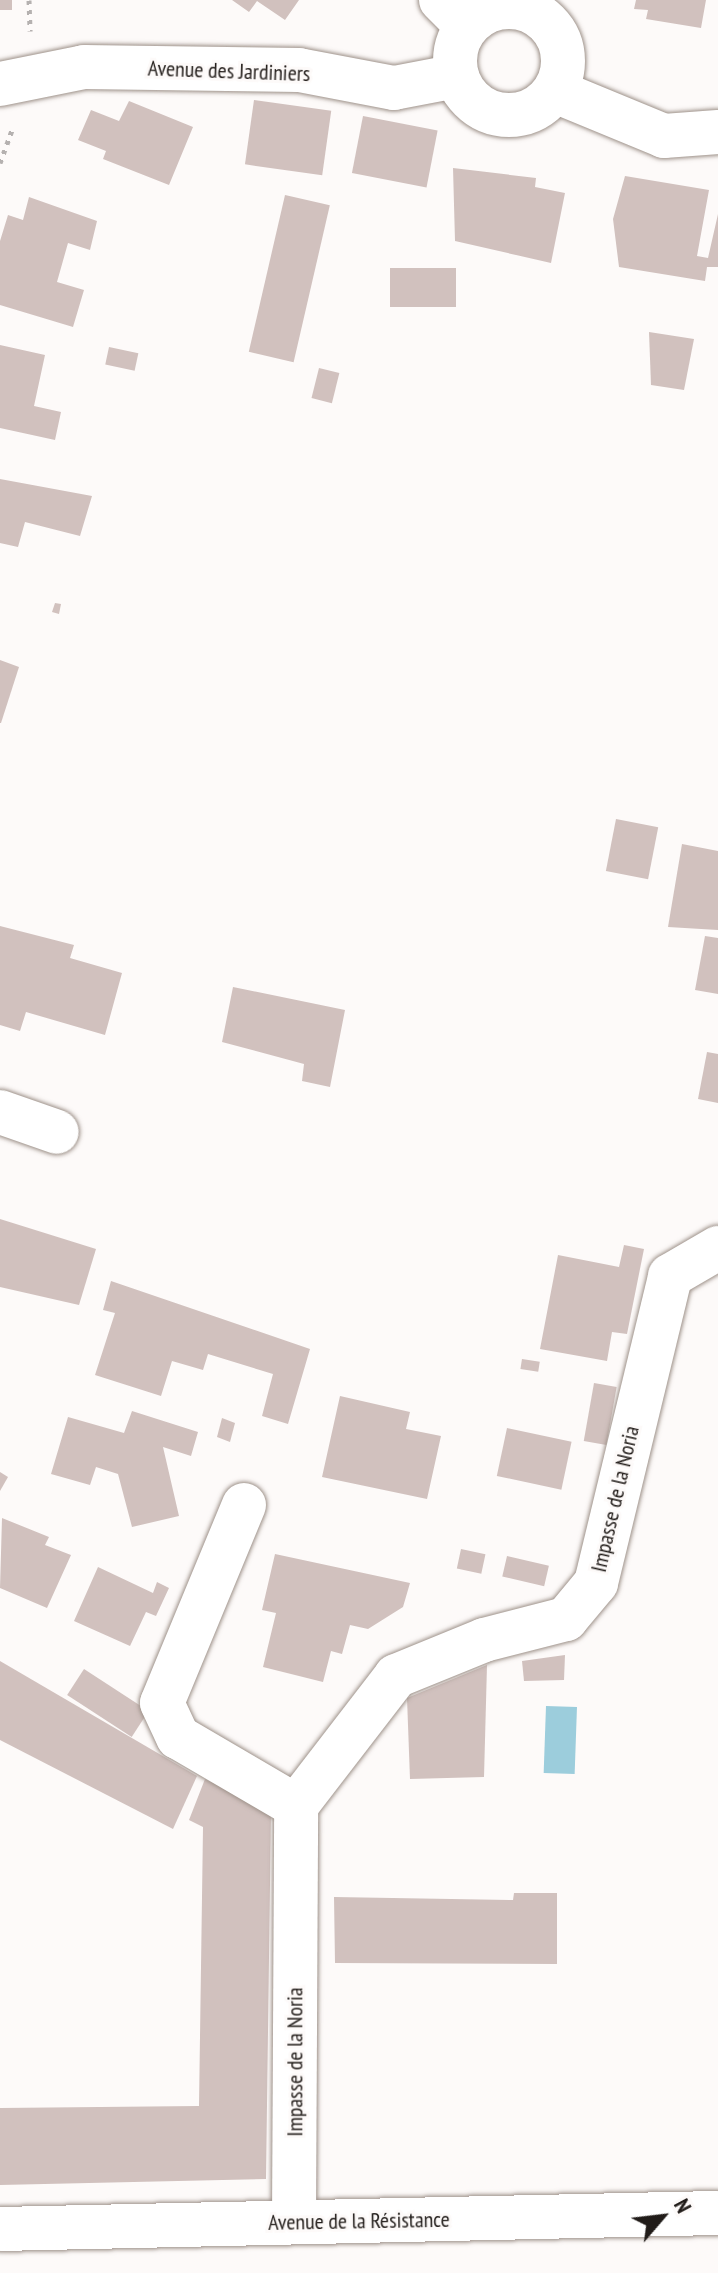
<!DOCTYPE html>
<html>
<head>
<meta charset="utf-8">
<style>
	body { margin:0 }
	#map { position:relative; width:718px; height:2273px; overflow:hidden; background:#fdfaf9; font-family:"PT Sans Narrow",sans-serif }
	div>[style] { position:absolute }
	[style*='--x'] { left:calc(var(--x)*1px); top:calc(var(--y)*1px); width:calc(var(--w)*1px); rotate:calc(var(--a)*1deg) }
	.water>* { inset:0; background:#9ccddc; transform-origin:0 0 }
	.building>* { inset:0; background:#d1c1be; transform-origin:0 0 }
	.path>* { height:5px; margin-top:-2.5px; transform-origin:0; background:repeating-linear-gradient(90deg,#b5b1b0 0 4px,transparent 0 10px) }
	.roads { filter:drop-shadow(0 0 2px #9e928a) drop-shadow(0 0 2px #9e928a) }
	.minor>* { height:44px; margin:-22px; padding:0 22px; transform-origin:22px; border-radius:22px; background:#fff }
	.minor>.ring { margin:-22px; padding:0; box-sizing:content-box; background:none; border:44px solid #fff; border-radius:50% }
	.secondary>* { height:44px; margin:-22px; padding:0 22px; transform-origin:22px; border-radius:22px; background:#fff }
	span { translate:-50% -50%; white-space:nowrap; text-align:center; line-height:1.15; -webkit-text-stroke:6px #fdfaf9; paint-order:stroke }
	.street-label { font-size:22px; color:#211c19 }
	.north { position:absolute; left:622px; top:2177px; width:80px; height:80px; -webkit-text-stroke:6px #fdfaf9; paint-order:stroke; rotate:62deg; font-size:22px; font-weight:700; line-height:32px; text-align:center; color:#211c19 }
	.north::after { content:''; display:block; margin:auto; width:28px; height:36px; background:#211c19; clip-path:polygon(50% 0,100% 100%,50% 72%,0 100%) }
</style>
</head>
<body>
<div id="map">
	<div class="water">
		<div style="left:546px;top:1706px;width:31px;height:67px;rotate:2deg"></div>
	</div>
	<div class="building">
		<div style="left:0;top:0;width:12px;height:10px"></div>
		<div style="clip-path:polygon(232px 0,299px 0,285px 20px,257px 1px,249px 12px)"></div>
		<div style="clip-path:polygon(636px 0,706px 0,701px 28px,646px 19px,648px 10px,634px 9px)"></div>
		<div style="left:254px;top:100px;width:78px;height:65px;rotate:8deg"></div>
		<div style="clip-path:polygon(129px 101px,193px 127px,169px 185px,103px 159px,106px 151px,78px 140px,91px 110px,119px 121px)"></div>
		<div style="left:363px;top:116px;width:76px;height:58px;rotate:11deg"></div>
		<div style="clip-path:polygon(453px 168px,536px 178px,535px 187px,565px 193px,551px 263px,455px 241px)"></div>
		<div style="clip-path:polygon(625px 176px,709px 190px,697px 256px,708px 258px,718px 214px,718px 267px,707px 267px,705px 281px,619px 267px,613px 219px)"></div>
		<div style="left:285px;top:195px;width:46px;height:161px;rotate:13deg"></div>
		<div style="clip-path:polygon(29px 197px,97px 221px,90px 250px,68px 243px,57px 282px,84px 290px,73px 327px,0 305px,0 241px,8px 215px,23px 220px)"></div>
		<div style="left:390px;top:268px;width:66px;height:39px"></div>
		<div style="clip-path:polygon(649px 332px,694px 339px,684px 390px,651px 385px)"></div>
		<div style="clip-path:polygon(0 345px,45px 355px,34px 406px,61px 412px,55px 440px,0 428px)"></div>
		<div style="left:109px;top:347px;width:30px;height:18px;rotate:12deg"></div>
		<div style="left:319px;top:368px;width:21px;height:31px;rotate:14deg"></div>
		<div style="clip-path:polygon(0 479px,92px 496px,80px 536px,25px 522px,18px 547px,0 543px)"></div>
		<div style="clip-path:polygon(55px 603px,61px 604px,59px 614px,52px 612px)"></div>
		<div style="clip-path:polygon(0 660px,19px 667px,1px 723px,0 723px)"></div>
		<div style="left:616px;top:819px;width:43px;height:53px;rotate:11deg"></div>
		<div style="clip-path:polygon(682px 844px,718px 851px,718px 930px,668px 927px)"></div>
		<div style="clip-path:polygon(0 926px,74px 945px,70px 958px,122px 973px,105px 1035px,26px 1012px,20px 1031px,0 1025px)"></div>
		<div style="clip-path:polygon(705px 936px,718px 938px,718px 994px,695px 990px)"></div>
		<div style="clip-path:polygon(233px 987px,345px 1010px,330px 1087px,302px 1081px,304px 1064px,222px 1042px)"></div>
		<div style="clip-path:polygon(707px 1052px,718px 1054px,718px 1103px,698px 1099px)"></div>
		<div style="clip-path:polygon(0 1219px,96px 1249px,79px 1305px,0 1287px)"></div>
		<div style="clip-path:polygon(624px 1245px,644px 1249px,627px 1334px,612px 1332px,607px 1361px,540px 1349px,558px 1255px,619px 1267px)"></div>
		<div style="clip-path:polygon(111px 1281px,310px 1349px,288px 1424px,262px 1416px,273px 1374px,208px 1354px,203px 1370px,172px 1361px,161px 1396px,95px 1375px,115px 1313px,103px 1310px)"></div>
		<div style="left:522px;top:1359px;width:18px;height:10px;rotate:9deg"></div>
		<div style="left:594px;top:1383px;width:23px;height:59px;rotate:10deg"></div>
		<div style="clip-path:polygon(340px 1396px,410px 1412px,406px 1429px,441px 1436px,427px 1499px,322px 1477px)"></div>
		<div style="clip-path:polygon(132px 1411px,198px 1432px,191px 1456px,163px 1447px,179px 1516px,132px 1527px,118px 1474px,96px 1467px,90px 1485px,51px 1474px,68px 1417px,124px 1433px)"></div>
		<div style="clip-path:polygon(222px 1418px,235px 1423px,230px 1442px,217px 1437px)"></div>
		<div style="left:507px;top:1428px;width:66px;height:49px;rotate:12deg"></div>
		<div style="clip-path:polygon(0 1472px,8px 1477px,0 1491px)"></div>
		<div style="clip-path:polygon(2px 1518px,49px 1537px,45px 1545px,71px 1555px,47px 1608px,0 1588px)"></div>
		<div style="left:461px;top:1549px;width:25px;height:20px;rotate:12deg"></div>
		<div style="clip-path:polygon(275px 1554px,410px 1583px,403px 1607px,368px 1629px,350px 1625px,342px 1654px,331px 1651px,323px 1682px,263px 1667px,276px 1613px,262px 1610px)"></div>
		<div style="left:507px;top:1556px;width:43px;height:21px;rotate:13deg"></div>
		<div style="clip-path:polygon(98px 1567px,153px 1593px,157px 1582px,169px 1588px,156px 1616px,146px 1612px,130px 1646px,74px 1621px)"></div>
		<div style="clip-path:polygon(565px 1655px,564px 1680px,524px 1681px,522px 1661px)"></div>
		<div style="clip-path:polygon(0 1661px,197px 1776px,173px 1829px,0 1740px)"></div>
		<div style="clip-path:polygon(487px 1665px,484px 1777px,410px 1779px,407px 1698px)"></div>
		<div style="left:84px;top:1669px;width:77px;height:31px;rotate:33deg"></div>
		<div style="clip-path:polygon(205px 1779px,271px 1810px,266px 2179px,0 2185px,0 2108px,199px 2106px,203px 1827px,189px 1820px)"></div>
		<div style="clip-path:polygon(514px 1893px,557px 1893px,557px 1964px,335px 1963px,334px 1897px,513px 1900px)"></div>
	</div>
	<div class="path">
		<div style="--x:29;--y:0;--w:31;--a:88"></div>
		<div style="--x:0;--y:163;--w:35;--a:-70"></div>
	</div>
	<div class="roads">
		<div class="minor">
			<div style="--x:441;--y:0;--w:37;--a:45"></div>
			<div class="ring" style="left:455px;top:7px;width:64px;height:64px"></div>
			<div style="--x:0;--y:84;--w:86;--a:-11.4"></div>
			<div style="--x:84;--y:67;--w:215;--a:0.8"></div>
			<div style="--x:299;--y:70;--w:97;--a:10.7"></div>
			<div style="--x:394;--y:88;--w:64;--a:-10.8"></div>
			<div style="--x:555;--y:91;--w:118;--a:22.4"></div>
			<div style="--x:664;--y:136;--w:54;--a:-4.2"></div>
			<div style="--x:0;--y:1112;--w:60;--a:19.3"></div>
			<div style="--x:244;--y:1505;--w:214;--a:112.5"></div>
			<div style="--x:162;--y:1703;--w:38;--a:65"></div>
			<div style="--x:178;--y:1737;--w:137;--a:30.3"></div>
			<div style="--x:294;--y:2222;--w:416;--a:-89.7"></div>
			<div style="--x:296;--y:1806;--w:164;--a:-52.4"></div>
			<div style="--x:396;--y:1676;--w:95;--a:-22.2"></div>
			<div style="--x:484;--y:1640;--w:85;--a:-14.4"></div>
			<div style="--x:566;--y:1619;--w:47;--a:-50.2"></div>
			<div style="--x:596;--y:1583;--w:316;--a:-76.4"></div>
			<div style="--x:670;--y:1276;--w:56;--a:-30.3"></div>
		</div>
		<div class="secondary">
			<div style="--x:0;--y:2229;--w:718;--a:-1.28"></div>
		</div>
	</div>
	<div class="street-label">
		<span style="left:229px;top:71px;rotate:2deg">Avenue des Jardiniers</span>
		<span style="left:615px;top:1499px;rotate:-77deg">Impasse de la Noria</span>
		<span style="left:295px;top:2062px;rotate:-90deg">Impasse de la Noria</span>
		<span style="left:359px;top:2221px;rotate:-1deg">Avenue de la Résistance</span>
	</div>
	<div class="north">N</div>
</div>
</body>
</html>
